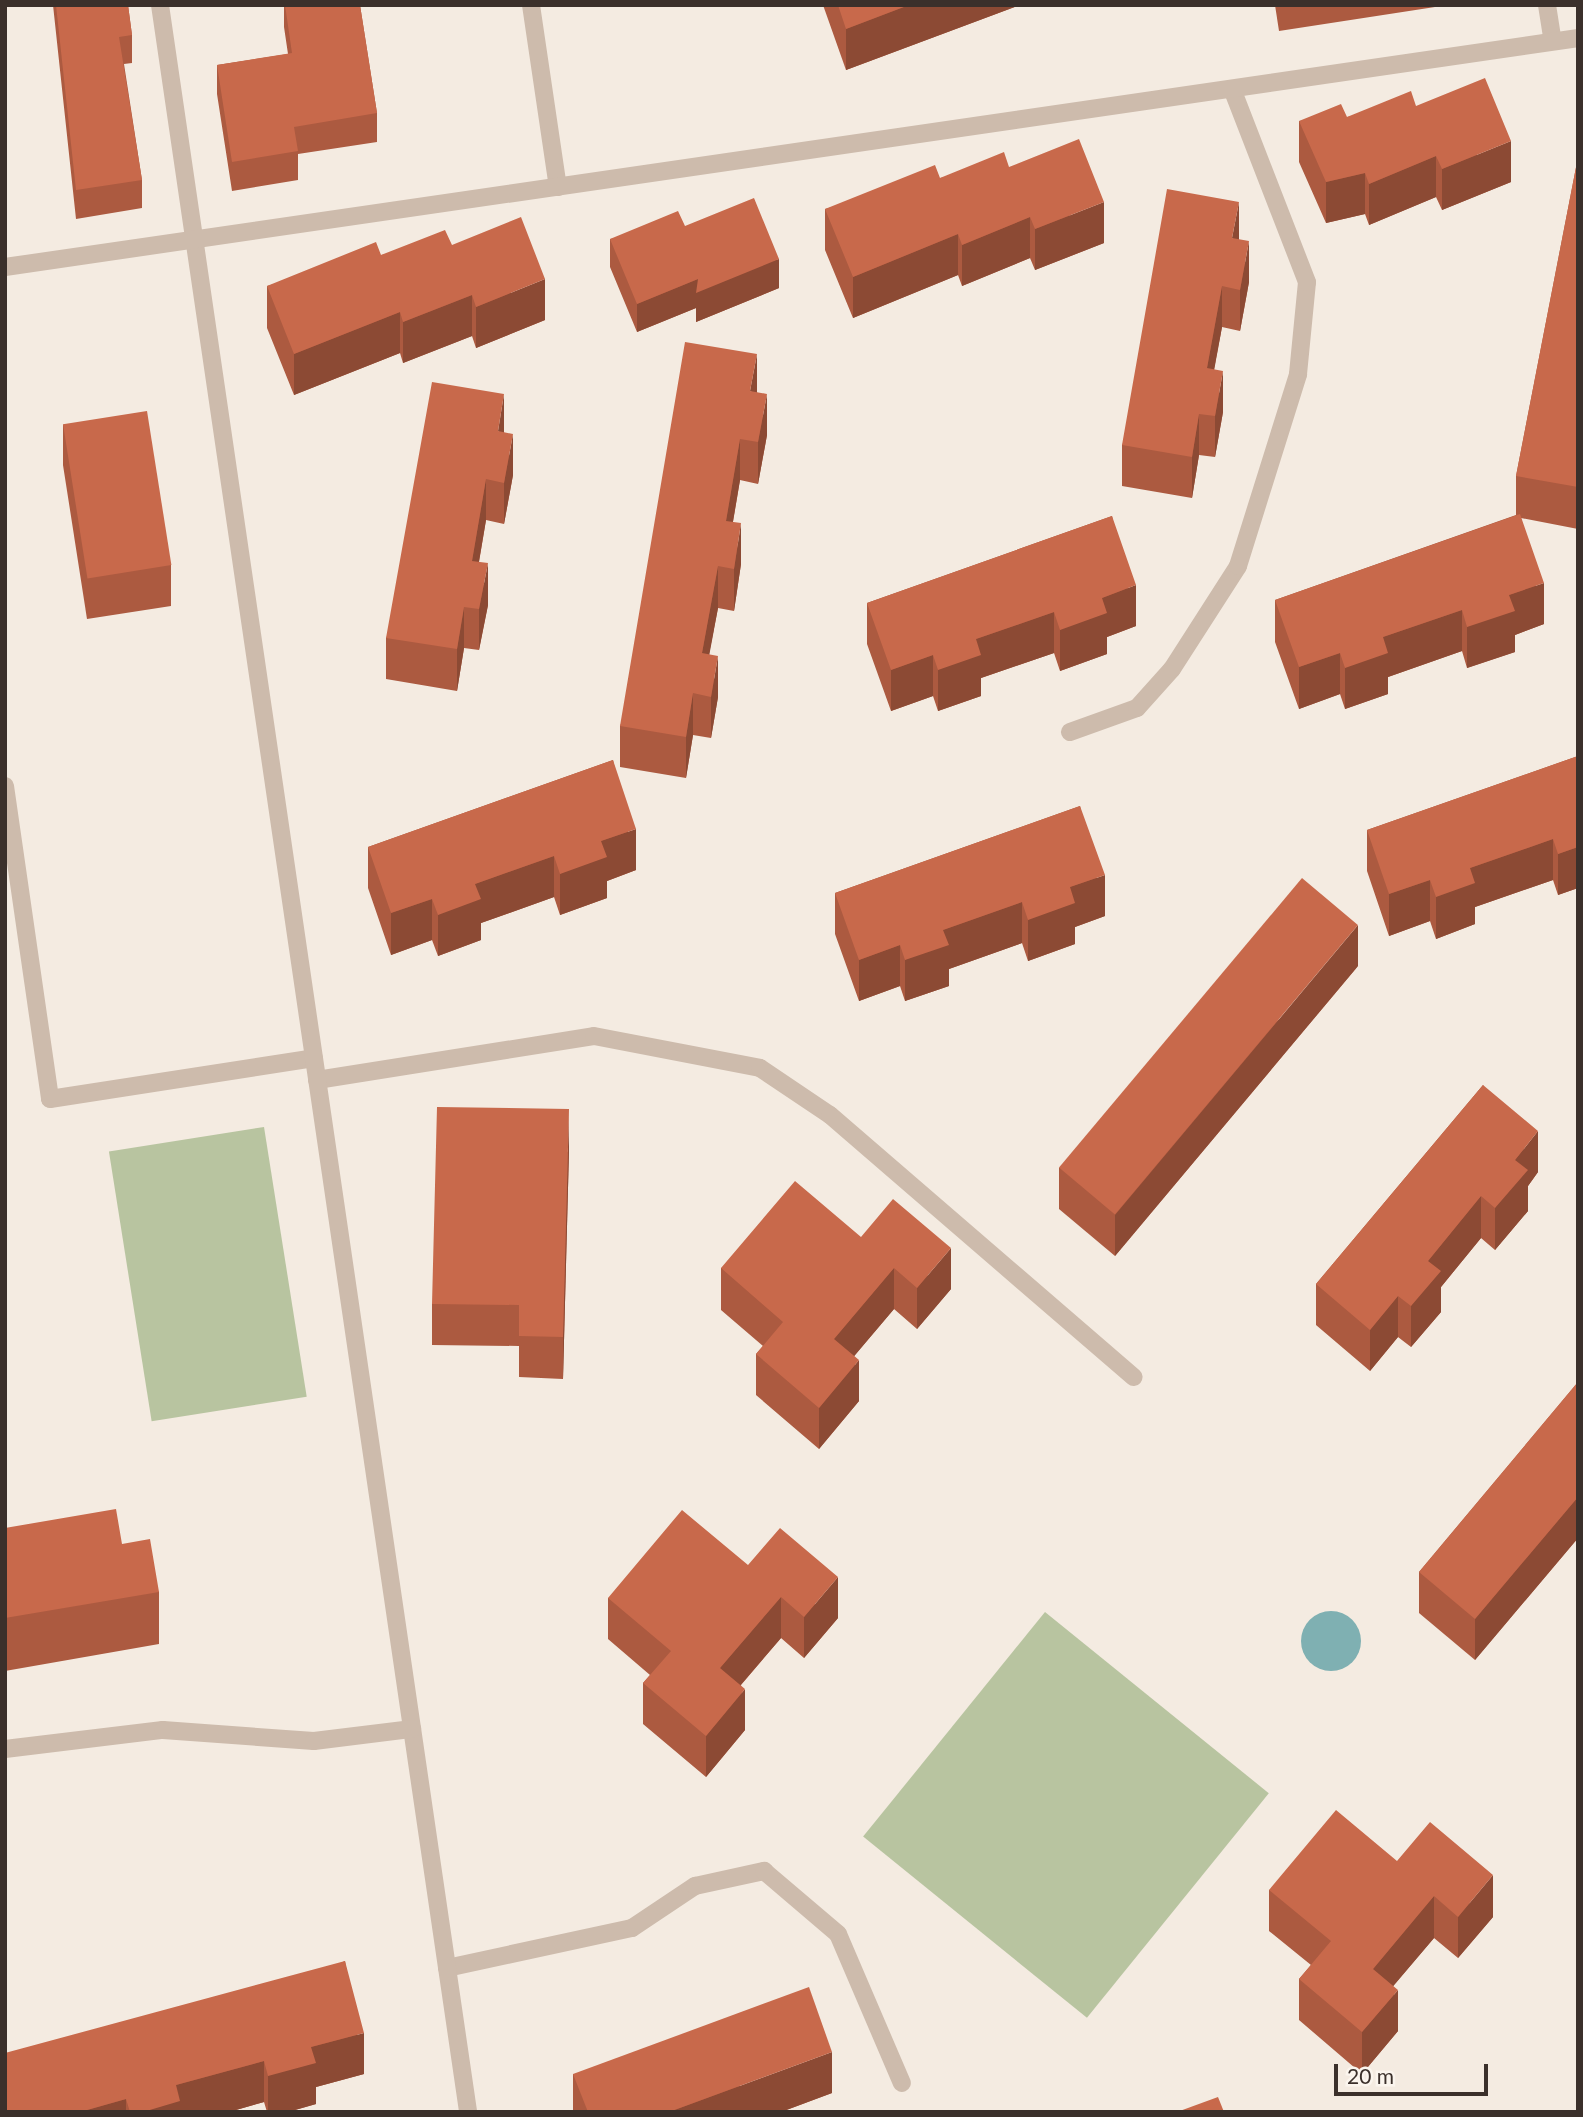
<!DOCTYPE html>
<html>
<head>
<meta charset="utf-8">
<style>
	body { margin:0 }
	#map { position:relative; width:1583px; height:2117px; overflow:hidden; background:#f4ebe1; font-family:Lato,sans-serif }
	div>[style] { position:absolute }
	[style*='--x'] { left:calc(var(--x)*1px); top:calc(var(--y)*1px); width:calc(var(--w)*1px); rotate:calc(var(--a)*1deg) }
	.green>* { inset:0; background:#b8c4a0; transform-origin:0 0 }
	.water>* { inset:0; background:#7fb0b2 }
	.round { border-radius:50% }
	.service>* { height:18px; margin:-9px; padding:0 9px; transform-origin:9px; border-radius:9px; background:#cdbbac }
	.minor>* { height:18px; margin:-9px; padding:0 9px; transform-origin:9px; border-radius:9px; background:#cdbbac }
	.wall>* { inset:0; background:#ac5a40 }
	.shaded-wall>* { inset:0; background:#8c4a34 }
	.building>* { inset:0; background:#c8694b; transform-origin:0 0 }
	span { translate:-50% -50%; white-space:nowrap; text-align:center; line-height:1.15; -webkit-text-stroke:7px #fbf5ee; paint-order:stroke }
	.frame { position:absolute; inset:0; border:7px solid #3b302b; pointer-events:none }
	.scale { position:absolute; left:1334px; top:2064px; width:154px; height:32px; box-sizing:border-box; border:4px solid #3b302b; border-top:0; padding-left:9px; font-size:21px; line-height:24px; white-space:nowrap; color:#3b302b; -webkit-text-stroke:5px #fbf5ee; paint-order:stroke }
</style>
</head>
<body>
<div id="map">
	<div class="green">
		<div style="left:264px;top:1127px;width:273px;height:157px;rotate:81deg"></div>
		<div style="left:1045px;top:1612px;width:288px;height:289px;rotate:39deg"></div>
	</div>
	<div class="water">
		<div class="round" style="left:1301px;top:1611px;width:60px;height:60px"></div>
	</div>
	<div class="service">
		<div style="--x:1070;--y:732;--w:71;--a:-19.7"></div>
		<div style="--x:1137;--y:708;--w:52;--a:-48.1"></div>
		<div style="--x:1172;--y:669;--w:122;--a:-57.3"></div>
		<div style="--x:1238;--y:566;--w:201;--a:-72.6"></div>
		<div style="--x:1298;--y:374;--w:92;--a:-84.4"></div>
		<div style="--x:1307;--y:282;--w:207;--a:-111.2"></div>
		<div style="--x:5;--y:786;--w:316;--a:81.8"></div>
		<div style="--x:50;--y:1099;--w:267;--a:-8.8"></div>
		<div style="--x:317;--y:1080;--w:280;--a:-9"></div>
		<div style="--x:594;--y:1036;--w:169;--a:10.9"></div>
		<div style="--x:760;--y:1068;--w:84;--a:33.9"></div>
		<div style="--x:830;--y:1115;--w:401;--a:40.8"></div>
		<div style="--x:447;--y:1968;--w:189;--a:-12.2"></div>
		<div style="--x:632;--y:1928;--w:76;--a:-33.7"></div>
		<div style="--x:695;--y:1886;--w:71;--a:-12.3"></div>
		<div style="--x:764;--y:1871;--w:97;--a:40.4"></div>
		<div style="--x:838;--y:1934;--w:162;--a:66.8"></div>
	</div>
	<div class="minor">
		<div style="--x:160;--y:5;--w:2129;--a:81.68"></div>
		<div style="--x:531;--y:5;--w:184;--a:81.6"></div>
		<div style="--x:1547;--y:5;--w:36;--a:81"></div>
		<div style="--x:5;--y:267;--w:1590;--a:-8.28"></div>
		<div style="--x:5;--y:1749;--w:159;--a:-6.9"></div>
		<div style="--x:163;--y:1730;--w:151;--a:4.2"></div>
		<div style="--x:314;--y:1741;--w:99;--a:-7"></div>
	</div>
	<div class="wall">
		<div style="clip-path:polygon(53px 5px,128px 5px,132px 35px,132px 63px,124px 64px,142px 180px,142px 208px,76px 219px)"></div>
		<div style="clip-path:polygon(284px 5px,360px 5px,377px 113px,377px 142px,298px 154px,298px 180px,232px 191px,217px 94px,217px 65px,288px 54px,284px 27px)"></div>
		<div style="clip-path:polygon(823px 5px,1020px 5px,846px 70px)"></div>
		<div style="clip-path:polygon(1275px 5px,1448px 5px,1279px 31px)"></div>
		<div style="clip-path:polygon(1416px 106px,1511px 182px,1442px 210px,1436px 197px,1369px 225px,1365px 214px,1326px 223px,1299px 162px,1299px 121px,1347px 117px)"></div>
		<div style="clip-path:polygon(1578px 157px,1578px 529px,1521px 518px,1544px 624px,1515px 635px,1515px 652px,1467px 668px,1462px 651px,1388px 677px,1388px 694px,1345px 709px,1340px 694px,1299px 709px,1275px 642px,1275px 600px,1516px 515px,1516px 476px)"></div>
		<div style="clip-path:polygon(1009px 167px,1104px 243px,1035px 270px,1030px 258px,962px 286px,958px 275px,853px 318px,825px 250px,825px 209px,940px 178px)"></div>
		<div style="clip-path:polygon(685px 226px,779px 288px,696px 322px,696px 308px,637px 332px,610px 267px,610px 239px)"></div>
		<div style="clip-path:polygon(1239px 239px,1249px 282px,1240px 331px,1222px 327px,1214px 369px,1223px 412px,1215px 457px,1199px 455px,1192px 498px,1122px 486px,1122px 445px)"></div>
		<div style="clip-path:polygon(452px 245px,545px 320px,476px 348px,472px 336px,403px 363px,400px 353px,294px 395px,267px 328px,267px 286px,381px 255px)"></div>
		<div style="clip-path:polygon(757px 392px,767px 435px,758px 484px,740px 480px,733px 522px,741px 564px,734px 611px,718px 608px,709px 654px,718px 697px,711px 738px,693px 735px,686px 778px,620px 767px,620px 726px)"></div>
		<div style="clip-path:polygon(63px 424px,171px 565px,171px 606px,87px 619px,63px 465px)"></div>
		<div style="clip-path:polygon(504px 432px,513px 475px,504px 524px,486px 520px,479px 562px,488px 605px,479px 650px,464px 648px,457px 691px,386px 679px,386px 638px)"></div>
		<div style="clip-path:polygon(1112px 516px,1136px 626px,1107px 637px,1107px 654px,1060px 671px,1054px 653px,981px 678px,981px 696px,938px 711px,933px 696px,891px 711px,867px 644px,867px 603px)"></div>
		<div style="clip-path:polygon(1578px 756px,1578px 888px,1558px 895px,1553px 880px,1475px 907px,1475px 924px,1436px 939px,1430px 921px,1389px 936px,1367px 871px,1367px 830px)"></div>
		<div style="clip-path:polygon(613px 760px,636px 870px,607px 881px,607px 898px,560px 915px,554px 897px,481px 923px,481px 940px,438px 956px,432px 940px,391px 955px,368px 888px,368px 847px)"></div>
		<div style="clip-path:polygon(1080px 806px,1105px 916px,1075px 927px,1075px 944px,1028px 961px,1022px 943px,949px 969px,949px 986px,905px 1001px,900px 986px,859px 1001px,835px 934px,835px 893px)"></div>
		<div style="clip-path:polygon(1358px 966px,1115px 1256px,1059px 1209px,1059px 1168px)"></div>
		<div style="clip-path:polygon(1483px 1085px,1538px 1172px,1528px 1186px,1528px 1211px,1495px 1250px,1481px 1238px,1441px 1287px,1441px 1312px,1411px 1347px,1398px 1337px,1370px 1371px,1316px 1325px,1316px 1284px)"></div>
		<div style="clip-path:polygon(569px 1150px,563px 1379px,519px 1377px,519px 1346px,432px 1345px,432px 1304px)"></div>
		<div style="clip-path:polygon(861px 1237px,951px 1289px,917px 1329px,894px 1309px,854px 1356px,859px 1401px,819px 1449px,756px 1395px,756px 1354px,763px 1346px,721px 1310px,721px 1268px)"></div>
		<div style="clip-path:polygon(5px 1288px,6px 1296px,6px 1344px,5px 1344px)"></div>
		<div style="clip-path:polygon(1578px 1382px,1578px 1538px,1475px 1660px,1419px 1613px,1419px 1572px)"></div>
		<div style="clip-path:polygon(5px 1528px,122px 1544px,159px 1592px,159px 1644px,5px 1671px)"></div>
		<div style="clip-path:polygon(748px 1565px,838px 1618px,804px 1658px,781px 1638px,741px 1685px,745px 1730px,706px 1777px,643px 1724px,643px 1683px,650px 1675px,608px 1639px,608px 1598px)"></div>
		<div style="clip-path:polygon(1397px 1861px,1493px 1917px,1458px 1958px,1434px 1938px,1393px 1986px,1398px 2031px,1362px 2074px,1299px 2020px,1299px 1979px,1311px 1965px,1269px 1931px,1269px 1890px)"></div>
		<div style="clip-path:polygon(345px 1961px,364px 2074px,316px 2087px,316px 2104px,288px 2112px,267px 2112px,264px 2102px,229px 2112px,5px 2112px)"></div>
		<div style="clip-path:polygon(573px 2074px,832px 2093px,781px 2112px,573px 2112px)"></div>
	</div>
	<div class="shaded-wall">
		<div style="clip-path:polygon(909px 5px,1020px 5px,846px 70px,846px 29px)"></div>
		<div style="clip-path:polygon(1511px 141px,1511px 182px,1442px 210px,1442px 169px)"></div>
		<div style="clip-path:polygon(1436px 156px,1436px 197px,1369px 225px,1369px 184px)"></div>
		<div style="clip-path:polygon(1365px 173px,1365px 214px,1326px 223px,1326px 182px)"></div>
		<div style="clip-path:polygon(1104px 202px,1104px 243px,1035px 270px,1035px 229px)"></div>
		<div style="clip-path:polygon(1239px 202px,1239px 243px,1232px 238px)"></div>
		<div style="clip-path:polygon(1030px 217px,1030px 258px,962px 286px,962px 245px)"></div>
		<div style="clip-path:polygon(958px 234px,958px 275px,853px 318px,853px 277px)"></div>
		<div style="clip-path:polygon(1249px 241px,1249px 282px,1240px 331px,1240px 290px)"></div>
		<div style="clip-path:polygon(779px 259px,779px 288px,696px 322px,696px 308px,637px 332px,637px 304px,698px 279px)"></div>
		<div style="clip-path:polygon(545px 279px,545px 320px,476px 348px,476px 307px)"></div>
		<div style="clip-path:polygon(1222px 286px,1222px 327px,1207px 409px,1207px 368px)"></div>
		<div style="clip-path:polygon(472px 295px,472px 336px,403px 363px,403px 322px)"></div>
		<div style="clip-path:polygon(400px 312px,400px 353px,294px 395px,294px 354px)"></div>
		<div style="clip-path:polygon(757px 354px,757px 395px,750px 391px)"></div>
		<div style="clip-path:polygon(1223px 371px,1223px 412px,1215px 457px,1215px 416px)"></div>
		<div style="clip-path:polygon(504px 394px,504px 436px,498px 431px)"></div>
		<div style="clip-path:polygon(767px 394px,767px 435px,758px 484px,758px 442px)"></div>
		<div style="clip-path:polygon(1199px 414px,1199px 455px,1192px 498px,1192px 457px)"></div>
		<div style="clip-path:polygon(513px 434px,513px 475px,504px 524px,504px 483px)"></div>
		<div style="clip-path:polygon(740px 439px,740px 480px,726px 562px,726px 521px)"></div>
		<div style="clip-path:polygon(486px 479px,486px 520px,472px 602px,472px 561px)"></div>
		<div style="clip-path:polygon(741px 523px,741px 564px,734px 611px,734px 569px)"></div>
		<div style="clip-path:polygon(488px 563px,488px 605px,479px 650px,479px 609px)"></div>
		<div style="clip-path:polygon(718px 566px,718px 608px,702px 694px,702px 653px)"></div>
		<div style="clip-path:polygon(1544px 583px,1544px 624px,1515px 635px,1515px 652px,1467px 668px,1467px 627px,1509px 595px)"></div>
		<div style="clip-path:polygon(1136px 585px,1136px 626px,1107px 637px,1107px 654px,1060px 671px,1060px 630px,1102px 598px)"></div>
		<div style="clip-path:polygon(464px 607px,464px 648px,457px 691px,457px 649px)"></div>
		<div style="clip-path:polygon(1462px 610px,1462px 651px,1388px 677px,1388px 694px,1345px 709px,1345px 668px,1383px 637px)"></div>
		<div style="clip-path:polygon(1054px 612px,1054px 653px,981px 678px,981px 696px,938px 711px,938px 670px,976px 639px)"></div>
		<div style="clip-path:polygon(1340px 653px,1340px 694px,1299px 709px,1299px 667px)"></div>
		<div style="clip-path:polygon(933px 655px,933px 696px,891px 711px,891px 670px)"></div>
		<div style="clip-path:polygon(718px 656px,718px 697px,711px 738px,711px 697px)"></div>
		<div style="clip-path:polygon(693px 693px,693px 735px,686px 778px,686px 737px)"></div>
		<div style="clip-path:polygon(636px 829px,636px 870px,607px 881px,607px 898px,560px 915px,560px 874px,601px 841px)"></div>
		<div style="clip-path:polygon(1553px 839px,1553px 880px,1475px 907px,1475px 924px,1436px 939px,1436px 897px,1470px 868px)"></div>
		<div style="clip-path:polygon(1578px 847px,1578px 888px,1558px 895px,1558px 854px)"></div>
		<div style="clip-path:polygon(554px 856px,554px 897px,481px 923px,481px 940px,438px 956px,438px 915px,475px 884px)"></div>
		<div style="clip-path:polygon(1105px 875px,1105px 916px,1075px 927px,1075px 944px,1028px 961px,1028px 920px,1070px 887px)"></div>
		<div style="clip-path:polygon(1430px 880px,1430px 921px,1389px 936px,1389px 894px)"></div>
		<div style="clip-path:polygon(432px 899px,432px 940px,391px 955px,391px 913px)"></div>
		<div style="clip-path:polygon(1022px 902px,1022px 943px,949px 969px,949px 986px,905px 1001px,905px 960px,943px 930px)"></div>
		<div style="clip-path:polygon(1358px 925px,1358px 966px,1115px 1256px,1115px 1215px)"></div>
		<div style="clip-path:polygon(900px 945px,900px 986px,859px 1001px,859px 960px)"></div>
		<div style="clip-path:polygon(569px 1109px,569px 1150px,563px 1379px,563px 1337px)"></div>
		<div style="clip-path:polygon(1538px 1131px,1538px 1172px,1528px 1186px,1528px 1211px,1495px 1250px,1495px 1208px,1515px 1160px)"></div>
		<div style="clip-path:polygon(1481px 1196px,1481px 1238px,1441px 1287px,1441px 1312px,1411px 1347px,1411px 1306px,1428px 1261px)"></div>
		<div style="clip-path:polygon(951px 1248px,951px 1289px,917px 1329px,917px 1288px)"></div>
		<div style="clip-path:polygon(894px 1268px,894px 1309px,834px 1380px,834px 1339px)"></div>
		<div style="clip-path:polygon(1398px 1296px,1398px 1337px,1370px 1371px,1370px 1330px)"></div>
		<div style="clip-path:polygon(859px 1360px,859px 1401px,819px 1449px,819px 1408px)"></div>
		<div style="clip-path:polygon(1578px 1497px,1578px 1538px,1475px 1660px,1475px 1619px)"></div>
		<div style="clip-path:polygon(838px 1577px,838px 1618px,804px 1658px,804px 1617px)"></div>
		<div style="clip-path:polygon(781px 1597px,781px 1638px,720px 1709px,720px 1668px)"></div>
		<div style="clip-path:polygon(745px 1689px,745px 1730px,706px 1777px,706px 1736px)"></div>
		<div style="clip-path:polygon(1493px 1875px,1493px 1917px,1458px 1958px,1458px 1917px)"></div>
		<div style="clip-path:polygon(1434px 1896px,1434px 1938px,1373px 2010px,1373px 1969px)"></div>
		<div style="clip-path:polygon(1398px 1990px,1398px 2031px,1362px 2074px,1362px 2032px)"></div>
		<div style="clip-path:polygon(364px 2033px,364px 2074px,316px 2087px,316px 2104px,288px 2112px,268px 2112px,268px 2076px,311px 2047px)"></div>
		<div style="clip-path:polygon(832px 2052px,832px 2093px,781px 2112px,669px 2112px)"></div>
		<div style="clip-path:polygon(264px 2061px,264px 2102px,229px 2112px,143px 2112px,176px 2085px)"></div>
		<div style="clip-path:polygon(126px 2099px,126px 2112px,80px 2112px)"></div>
	</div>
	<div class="building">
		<div style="clip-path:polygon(56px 5px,128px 5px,132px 35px,119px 37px,142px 180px,76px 190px)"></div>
		<div style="clip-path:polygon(285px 5px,360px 5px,377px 113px,294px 127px,298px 151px,232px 162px,217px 65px,292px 53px)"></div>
		<div style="clip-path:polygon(838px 5px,909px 5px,846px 29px)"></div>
		<div style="clip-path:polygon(1485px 78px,1511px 141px,1442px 169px,1436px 156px,1369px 184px,1365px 173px,1326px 182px,1299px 121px,1341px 104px,1347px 117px,1411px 91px,1416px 106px)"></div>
		<div style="clip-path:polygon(1079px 139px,1104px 202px,1035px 229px,1030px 217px,962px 245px,958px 234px,853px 277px,825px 209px,935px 165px,940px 178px,1004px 152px,1009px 167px)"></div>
		<div style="clip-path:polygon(1578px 157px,1578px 487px,1516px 476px)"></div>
		<div style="clip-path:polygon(1167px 189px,1239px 202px,1232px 238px,1249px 241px,1240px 290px,1222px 286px,1207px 368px,1223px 371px,1215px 416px,1199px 414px,1192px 457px,1122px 445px)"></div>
		<div style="clip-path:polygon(754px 198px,779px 259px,696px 293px,698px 279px,637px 304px,610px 239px,678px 211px,685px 226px)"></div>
		<div style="clip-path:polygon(521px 217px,545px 279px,476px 307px,472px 295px,403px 322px,400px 312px,294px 354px,267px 286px,376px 242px,381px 255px,445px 230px,452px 245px)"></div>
		<div style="clip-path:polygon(685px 342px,757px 354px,750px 391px,767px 394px,758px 442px,740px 439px,726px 521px,741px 523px,734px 569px,718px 566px,702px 653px,718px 656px,711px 697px,693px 693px,686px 737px,620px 726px)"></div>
		<div style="clip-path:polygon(432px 382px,504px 394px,498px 431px,513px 434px,504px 483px,486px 479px,472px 561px,488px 563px,479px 609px,464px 607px,457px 649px,386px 638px)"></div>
		<div style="left:147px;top:411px;width:156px;height:85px;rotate:81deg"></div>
		<div style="clip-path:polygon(1520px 514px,1544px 583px,1509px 595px,1515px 611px,1467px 627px,1462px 610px,1383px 637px,1388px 653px,1345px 668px,1340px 653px,1299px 667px,1275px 600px)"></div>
		<div style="clip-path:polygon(1112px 516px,1136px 585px,1102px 598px,1107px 613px,1060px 630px,1054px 612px,976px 639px,981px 655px,938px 670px,933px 655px,891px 670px,867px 603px)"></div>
		<div style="clip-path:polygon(1578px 756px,1578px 847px,1558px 854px,1553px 839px,1470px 868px,1475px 883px,1436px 897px,1430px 880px,1389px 894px,1367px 830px)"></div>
		<div style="clip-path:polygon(613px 760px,636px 829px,601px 841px,607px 857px,560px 874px,554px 856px,475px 884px,481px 899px,438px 915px,432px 899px,391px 913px,368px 847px)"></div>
		<div style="clip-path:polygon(1080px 806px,1105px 875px,1070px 887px,1075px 903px,1028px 920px,1022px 902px,943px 930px,949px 945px,905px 960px,900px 945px,859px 960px,835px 893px)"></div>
		<div style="left:1302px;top:878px;width:73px;height:378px;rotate:40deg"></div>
		<div style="clip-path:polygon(1483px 1085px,1538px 1131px,1515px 1160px,1528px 1170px,1495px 1208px,1481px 1196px,1428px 1261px,1441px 1271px,1411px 1306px,1398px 1296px,1370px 1330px,1316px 1284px)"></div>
		<div style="clip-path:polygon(437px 1107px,569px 1109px,563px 1337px,519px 1336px,519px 1305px,432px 1304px)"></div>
		<div style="clip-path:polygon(795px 1181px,861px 1237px,893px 1199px,951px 1248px,917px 1288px,894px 1268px,834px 1339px,859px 1360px,819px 1408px,756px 1354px,783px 1322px,721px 1268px)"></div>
		<div style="clip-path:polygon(1578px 1382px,1578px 1497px,1475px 1619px,1419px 1572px)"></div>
		<div style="clip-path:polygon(116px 1509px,122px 1544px,150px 1539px,159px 1592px,5px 1618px,5px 1528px)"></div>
		<div style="clip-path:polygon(682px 1510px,748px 1565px,780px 1528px,838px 1577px,804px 1617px,781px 1597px,720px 1668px,745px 1689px,706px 1736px,643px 1683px,671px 1651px,608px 1598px)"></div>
		<div style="clip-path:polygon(1336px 1810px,1397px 1861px,1430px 1822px,1493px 1875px,1458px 1917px,1434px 1896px,1373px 1969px,1398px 1990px,1362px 2032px,1299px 1979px,1331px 1941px,1269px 1890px)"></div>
		<div style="clip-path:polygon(345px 1961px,364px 2033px,311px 2047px,316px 2063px,268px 2076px,264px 2061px,176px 2085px,180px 2101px,143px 2112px,130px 2112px,126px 2099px,80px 2112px,5px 2112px,5px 2053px)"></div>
		<div style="clip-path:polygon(809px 1987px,832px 2052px,669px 2112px,588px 2112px,573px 2074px)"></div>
		<div style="clip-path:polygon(1218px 2097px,1224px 2112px,1177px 2112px)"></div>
	</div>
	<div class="frame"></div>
	<div class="scale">20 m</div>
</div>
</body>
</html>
